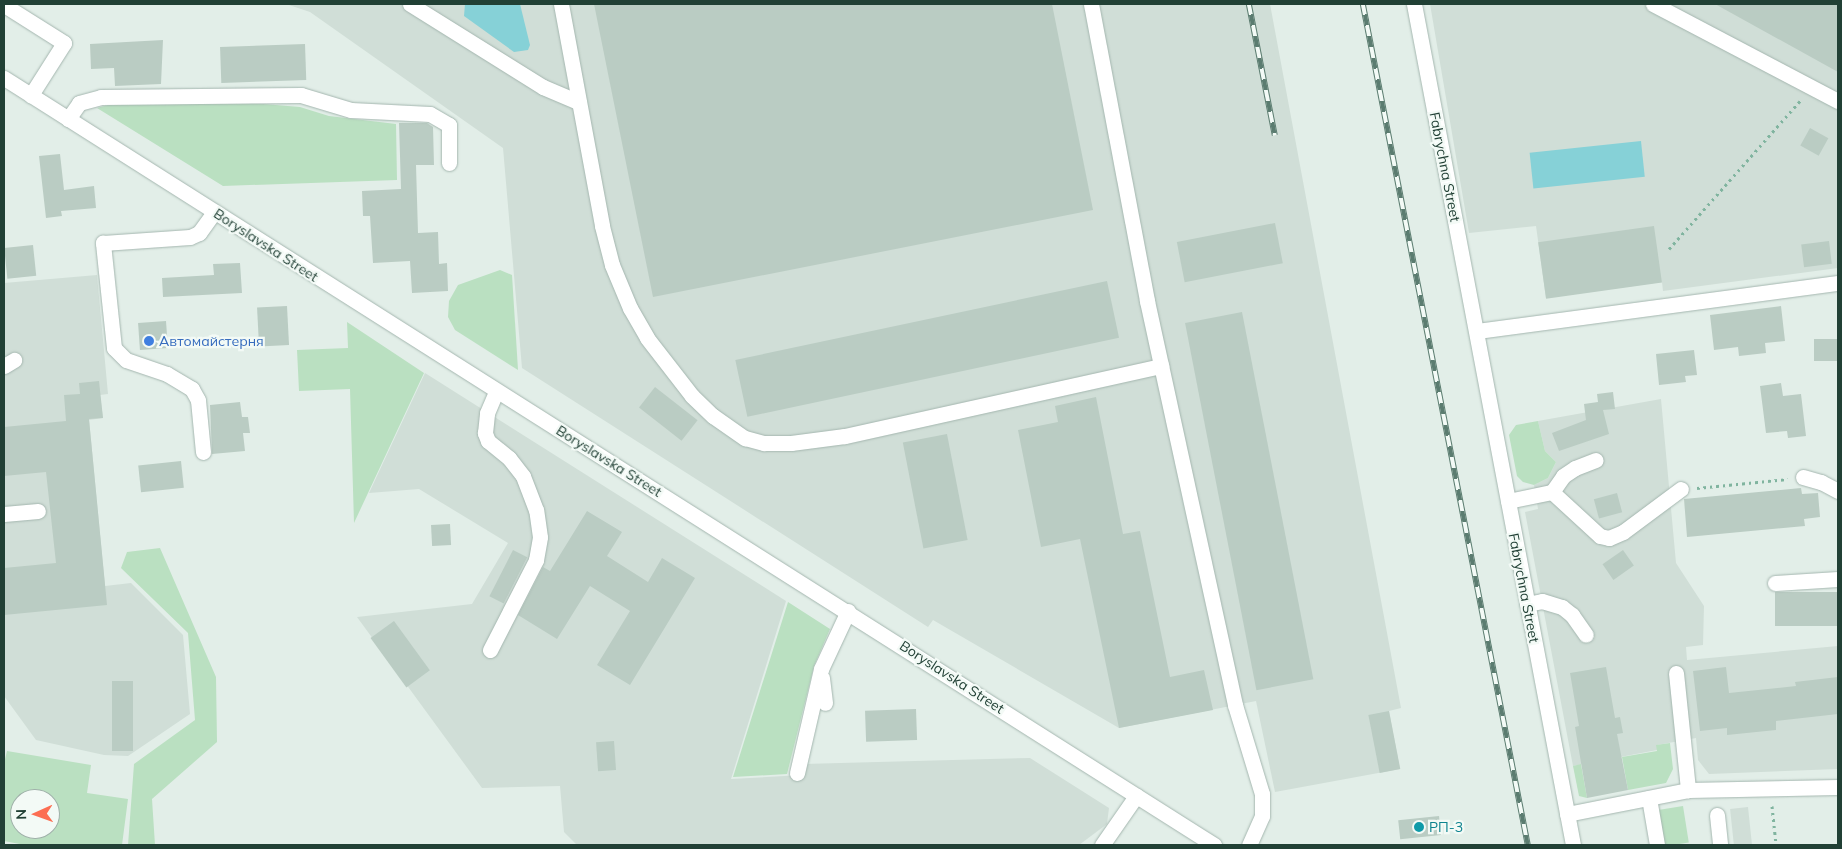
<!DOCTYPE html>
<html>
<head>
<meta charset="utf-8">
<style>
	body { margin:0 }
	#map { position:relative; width:1842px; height:849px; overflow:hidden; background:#e2eee8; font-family:Mulish,sans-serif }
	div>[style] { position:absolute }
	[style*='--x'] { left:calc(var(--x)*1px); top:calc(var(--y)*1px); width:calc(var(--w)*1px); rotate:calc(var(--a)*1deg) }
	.built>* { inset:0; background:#d0ded7; transform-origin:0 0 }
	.green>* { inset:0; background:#bae0c1; transform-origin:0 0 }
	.water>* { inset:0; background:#86d1d7; transform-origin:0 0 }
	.building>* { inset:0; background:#baccc3; transform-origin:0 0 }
	.path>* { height:3px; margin-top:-1.5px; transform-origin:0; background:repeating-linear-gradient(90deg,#80b49f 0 2.5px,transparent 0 6.5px) }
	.roads { filter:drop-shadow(0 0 1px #a4b6af) drop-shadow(0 0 1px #a4b6af) }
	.minor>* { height:15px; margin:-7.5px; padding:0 7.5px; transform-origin:7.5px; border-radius:7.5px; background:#fff }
	.rail>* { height:5.5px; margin-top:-2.75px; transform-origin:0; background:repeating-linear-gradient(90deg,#f3faf6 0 11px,#5b7c70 0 22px); box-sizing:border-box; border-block:1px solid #5b7c70 }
	.dots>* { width:14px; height:14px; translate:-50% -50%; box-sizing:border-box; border:2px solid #f3faf6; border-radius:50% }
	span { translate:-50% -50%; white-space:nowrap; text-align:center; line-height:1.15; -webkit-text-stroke:4.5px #f3faf6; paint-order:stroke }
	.street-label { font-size:14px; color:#214035 }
	.shop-label { font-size:14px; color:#366cbe }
	.left { translate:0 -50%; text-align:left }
	.culture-label { font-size:14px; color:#0d838f }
	.frame { position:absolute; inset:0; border:5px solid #214035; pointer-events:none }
	.north { position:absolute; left:10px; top:789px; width:50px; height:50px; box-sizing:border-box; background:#f3faf6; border:1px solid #9fb0a9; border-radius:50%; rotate:268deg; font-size:14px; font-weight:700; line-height:20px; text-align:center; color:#214035 }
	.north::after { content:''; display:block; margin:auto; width:18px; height:22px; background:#fc6e52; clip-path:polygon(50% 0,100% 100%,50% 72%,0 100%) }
</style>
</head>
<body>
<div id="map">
	<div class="built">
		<div style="clip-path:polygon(286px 4px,1270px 4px,1401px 708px,1389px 711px,1400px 769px,1275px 792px,1256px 701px,1119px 728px,933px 620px,928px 627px,522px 368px,503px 148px,310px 12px)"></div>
		<div style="clip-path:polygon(1430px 4px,1838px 4px,1838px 268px,1663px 291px,1662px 282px,1546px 298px,1536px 226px,1469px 233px)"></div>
		<div style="clip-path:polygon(97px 275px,108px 394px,100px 395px,103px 418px,89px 420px,105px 586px,131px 583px,183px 635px,190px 714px,128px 756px,104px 755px,36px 740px,4px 696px,4px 283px)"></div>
		<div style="clip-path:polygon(425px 373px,786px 601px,731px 779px,803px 775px,803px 764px,1030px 758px,1109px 808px,1107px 824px,1079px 845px,577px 845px,564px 832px,560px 786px,482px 788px,357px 617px,472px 604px,508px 543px,419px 489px,369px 493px)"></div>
		<div style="clip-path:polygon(1661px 399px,1676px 563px,1704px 606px,1703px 645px,1686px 647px,1687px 660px,1838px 646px,1838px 769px,1709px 774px,1698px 760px,1696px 738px,1657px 745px,1657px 750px,1573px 766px,1525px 512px,1538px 509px,1534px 485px,1548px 478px,1556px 462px,1545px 451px,1538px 421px)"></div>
		<div style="left:1748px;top:807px;width:38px;height:18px;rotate:84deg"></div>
	</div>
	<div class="green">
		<div style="clip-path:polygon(252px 103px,300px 107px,329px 116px,396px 124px,397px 180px,223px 186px,97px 108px,108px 105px)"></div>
		<div style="clip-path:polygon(500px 270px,512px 275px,518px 370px,455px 330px,448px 317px,449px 301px,458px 285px)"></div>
		<div style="clip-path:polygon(347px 322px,424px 373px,354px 523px,350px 389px,299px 391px,297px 350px,348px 348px)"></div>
		<div style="clip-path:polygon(1538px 421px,1545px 451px,1556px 462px,1548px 478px,1534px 485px,1523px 482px,1517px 476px,1509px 435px,1516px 425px)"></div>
		<div style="clip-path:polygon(160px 548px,216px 677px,217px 742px,152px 799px,155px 845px,128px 845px,134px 764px,195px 720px,188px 633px,121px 568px,127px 552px)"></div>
		<div style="clip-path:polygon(788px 602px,830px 629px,814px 666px,787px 774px,733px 777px)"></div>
		<div style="clip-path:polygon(1670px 743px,1673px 769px,1666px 783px,1628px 790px,1622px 757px,1657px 751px,1656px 745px)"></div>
		<div style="clip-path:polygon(evenodd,7px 751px,91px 765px,87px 793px,128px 799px,122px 845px,25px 845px,4px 841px,4px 763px,7px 751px,20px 799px,50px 799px,50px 829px,20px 829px,20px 799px)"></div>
		<div style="clip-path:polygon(1581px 764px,1587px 798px,1579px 796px,1573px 766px)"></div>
		<div style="left:1683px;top:806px;width:37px;height:25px;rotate:81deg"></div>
	</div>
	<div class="water">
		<div style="clip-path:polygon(465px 4px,520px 4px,530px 45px,528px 50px,514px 52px,464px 16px)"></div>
		<div style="left:1641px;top:141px;width:36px;height:112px;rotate:84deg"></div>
	</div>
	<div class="building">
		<div style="clip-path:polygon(594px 4px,1052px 4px,1093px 210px,653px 297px)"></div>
		<div style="clip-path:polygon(1715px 4px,1838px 4px,1838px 72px)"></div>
		<div style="clip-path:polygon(163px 40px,161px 84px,115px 86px,114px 68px,91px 69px,90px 44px)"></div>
		<div style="left:305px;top:44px;width:36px;height:85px;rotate:88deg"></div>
		<div style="clip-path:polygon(399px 123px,427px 123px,433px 127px,434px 165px,416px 165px,418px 233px,438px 232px,439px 264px,447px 263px,448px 291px,412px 293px,410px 261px,373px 263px,370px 216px,363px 216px,362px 191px,401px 189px)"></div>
		<div style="left:1810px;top:128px;width:21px;height:20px;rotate:29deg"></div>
		<div style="clip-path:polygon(60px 154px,64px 190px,94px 186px,96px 208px,61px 211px,62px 216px,46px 218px,39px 156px)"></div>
		<div style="left:1275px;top:223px;width:41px;height:100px;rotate:79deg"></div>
		<div style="left:1654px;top:226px;width:57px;height:117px;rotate:82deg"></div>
		<div style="left:1829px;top:241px;width:23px;height:28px;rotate:83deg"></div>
		<div style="left:33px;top:245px;width:31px;height:29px;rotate:84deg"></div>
		<div style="clip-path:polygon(240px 263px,242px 293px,163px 297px,162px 278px,214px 275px,213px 264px)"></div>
		<div style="left:1107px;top:281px;width:58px;height:380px;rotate:78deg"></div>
		<div style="left:287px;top:306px;width:39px;height:30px;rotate:87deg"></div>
		<div style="clip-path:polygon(1781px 306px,1785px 341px,1765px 343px,1766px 353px,1739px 356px,1738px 347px,1714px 350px,1710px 315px)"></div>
		<div style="left:1242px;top:312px;width:374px;height:58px;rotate:79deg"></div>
		<div style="left:166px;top:321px;width:27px;height:28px;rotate:86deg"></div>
		<div style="left:1838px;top:339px;width:22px;height:24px;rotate:90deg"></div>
		<div style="clip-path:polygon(1694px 350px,1697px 375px,1685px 376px,1686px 382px,1659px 385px,1656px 354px)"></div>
		<div style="clip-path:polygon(99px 381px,103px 418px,89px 419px,107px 605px,4px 615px,4px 568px,56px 563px,46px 472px,4px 476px,4px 427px,66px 421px,64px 395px,80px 394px,79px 383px)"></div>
		<div style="clip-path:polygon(1781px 383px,1783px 396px,1801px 394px,1806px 436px,1788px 438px,1787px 431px,1766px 433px,1760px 386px)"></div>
		<div style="left:655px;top:387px;width:54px;height:26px;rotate:38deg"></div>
		<div style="clip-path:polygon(1613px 392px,1615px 409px,1603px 410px,1609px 434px,1559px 451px,1552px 433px,1586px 420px,1584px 404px,1598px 402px,1597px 394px)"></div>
		<div style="clip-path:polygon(1096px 397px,1123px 534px,1140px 531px,1170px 677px,1204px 670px,1213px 710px,1119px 728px,1080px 539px,1041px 547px,1018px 430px,1058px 422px,1055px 406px)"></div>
		<div style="clip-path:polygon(240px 402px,242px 417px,248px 417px,250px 433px,243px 433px,245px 451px,212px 454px,210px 405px)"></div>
		<div style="left:947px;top:434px;width:108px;height:45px;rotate:79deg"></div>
		<div style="left:181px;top:461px;width:27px;height:43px;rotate:84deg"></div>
		<div style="clip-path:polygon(1801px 488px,1802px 494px,1818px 493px,1820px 517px,1804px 519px,1805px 526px,1687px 537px,1684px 499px)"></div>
		<div style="left:1617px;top:493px;width:20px;height:24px;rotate:75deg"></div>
		<div style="clip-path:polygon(587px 511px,622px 532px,607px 556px,648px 582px,662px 558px,695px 578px,630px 685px,597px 665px,630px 611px,590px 586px,557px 639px,518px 615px,543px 567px,550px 571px)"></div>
		<div style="left:450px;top:524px;width:21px;height:19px;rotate:87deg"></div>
		<div style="left:513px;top:550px;width:16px;height:52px;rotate:27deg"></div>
		<div style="left:1623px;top:550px;width:19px;height:25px;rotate:55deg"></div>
		<div style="left:1838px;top:592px;width:34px;height:63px;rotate:90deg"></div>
		<div style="left:394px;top:621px;width:61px;height:29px;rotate:54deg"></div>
		<div style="clip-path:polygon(1606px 667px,1615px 718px,1620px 717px,1623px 733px,1617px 734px,1628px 790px,1587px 798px,1575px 727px,1579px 726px,1570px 673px)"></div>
		<div style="clip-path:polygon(1726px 667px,1729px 693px,1796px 686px,1795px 682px,1838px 677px,1838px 714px,1776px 721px,1776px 730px,1727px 735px,1727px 728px,1700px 731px,1693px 671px)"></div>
		<div style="left:112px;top:681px;width:21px;height:70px"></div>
		<div style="left:916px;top:709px;width:31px;height:51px;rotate:88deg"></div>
		<div style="left:1389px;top:711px;width:59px;height:21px;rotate:79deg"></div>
		<div style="left:614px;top:741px;width:29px;height:18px;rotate:86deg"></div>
		<div style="left:1439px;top:816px;width:19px;height:41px;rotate:84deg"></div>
	</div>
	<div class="path">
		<div style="--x:1669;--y:249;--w:199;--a:-48.5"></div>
		<div style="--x:1697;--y:488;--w:91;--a:-5.6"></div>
		<div style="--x:1772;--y:806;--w:39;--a:84"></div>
	</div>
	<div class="roads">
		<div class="minor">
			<div style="--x:410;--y:4;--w:157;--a:32"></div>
			<div style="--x:543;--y:87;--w:39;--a:23"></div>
			<div style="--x:561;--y:4;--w:226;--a:79.5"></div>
			<div style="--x:602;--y:226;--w:40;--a:75.6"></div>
			<div style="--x:612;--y:265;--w:47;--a:67.3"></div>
			<div style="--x:630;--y:308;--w:34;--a:60"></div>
			<div style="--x:647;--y:338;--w:73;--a:52.2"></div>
			<div style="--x:692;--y:396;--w:29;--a:44"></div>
			<div style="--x:713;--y:416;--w:39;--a:35"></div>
			<div style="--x:745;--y:438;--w:20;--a:15"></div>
			<div style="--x:764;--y:443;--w:27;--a:0"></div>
			<div style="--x:791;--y:443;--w:54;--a:-7.4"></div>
			<div style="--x:845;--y:436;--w:324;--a:-12.5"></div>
			<div style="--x:1091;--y:4;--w:302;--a:79.3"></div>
			<div style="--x:1147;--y:301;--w:413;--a:77.7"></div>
			<div style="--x:1235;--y:705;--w:93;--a:73.1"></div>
			<div style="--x:1262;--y:794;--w:22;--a:90"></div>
			<div style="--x:1262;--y:816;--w:32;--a:114"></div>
			<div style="--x:1414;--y:4;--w:856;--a:79.29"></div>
			<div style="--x:1653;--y:4;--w:209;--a:27.7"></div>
			<div style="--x:4;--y:5;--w:71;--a:32.3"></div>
			<div style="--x:64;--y:43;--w:62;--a:122.4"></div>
			<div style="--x:4;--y:78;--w:1433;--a:32.37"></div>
			<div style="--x:68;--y:119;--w:19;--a:-55"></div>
			<div style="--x:79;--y:103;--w:23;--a:-15"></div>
			<div style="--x:101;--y:97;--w:200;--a:-0.6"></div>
			<div style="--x:301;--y:95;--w:52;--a:16.7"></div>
			<div style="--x:351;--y:110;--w:79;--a:2.9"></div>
			<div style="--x:430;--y:114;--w:22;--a:30"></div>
			<div style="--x:449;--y:125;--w:38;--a:90"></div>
			<div style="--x:1477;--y:331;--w:364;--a:-7.6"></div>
			<div style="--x:4;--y:366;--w:12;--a:-31"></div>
			<div style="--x:203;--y:452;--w:52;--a:-95.5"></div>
			<div style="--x:198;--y:400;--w:13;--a:-119"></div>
			<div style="--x:192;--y:389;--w:29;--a:-149"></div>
			<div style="--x:167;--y:374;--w:43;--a:-161.1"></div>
			<div style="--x:126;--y:360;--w:17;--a:-135"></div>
			<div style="--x:114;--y:348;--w:106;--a:-96"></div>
			<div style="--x:103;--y:243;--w:87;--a:-3.9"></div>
			<div style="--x:190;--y:237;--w:10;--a:-24"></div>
			<div style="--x:199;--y:233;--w:26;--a:-54"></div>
			<div style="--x:1803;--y:477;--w:19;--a:16"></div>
			<div style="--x:1821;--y:482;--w:19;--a:28"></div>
			<div style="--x:1552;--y:492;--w:19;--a:-55"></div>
			<div style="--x:1563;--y:476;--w:14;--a:-34"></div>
			<div style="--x:1575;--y:468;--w:22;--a:-21"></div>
			<div style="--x:1508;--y:501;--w:45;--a:-11.6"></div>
			<div style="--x:1552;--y:492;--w:65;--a:42.5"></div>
			<div style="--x:1600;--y:536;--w:9;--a:13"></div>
			<div style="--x:1609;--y:538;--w:15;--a:-23"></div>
			<div style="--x:1623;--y:532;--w:72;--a:-36.6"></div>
			<div style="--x:4;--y:514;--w:34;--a:-5"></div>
			<div style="--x:1775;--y:583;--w:63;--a:-3.6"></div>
			<div style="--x:1527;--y:604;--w:15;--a:-11"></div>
			<div style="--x:1542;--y:601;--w:21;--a:17"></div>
			<div style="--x:1562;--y:607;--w:13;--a:39"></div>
			<div style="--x:1572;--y:615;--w:24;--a:55"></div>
			<div style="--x:490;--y:650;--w:101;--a:-62.9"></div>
			<div style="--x:536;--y:560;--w:23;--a:-80"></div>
			<div style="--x:540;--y:537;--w:27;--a:-98"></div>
			<div style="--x:536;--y:510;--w:36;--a:-111"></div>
			<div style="--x:523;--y:476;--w:23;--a:-128"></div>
			<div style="--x:509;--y:458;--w:27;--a:-141"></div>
			<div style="--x:488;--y:441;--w:9;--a:-111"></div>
			<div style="--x:485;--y:433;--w:20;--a:-84"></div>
			<div style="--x:487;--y:413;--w:23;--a:-67"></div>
			<div style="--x:1676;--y:673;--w:118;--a:84.1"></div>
			<div style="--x:822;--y:678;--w:25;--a:83"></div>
			<div style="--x:797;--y:773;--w:107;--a:-77"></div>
			<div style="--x:821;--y:669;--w:64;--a:-65"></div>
			<div style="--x:1649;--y:798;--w:48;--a:80.3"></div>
			<div style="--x:1567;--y:814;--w:123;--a:-11.2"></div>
			<div style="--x:1688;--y:790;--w:150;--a:-1.1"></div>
			<div style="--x:1717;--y:815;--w:30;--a:84"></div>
			<div style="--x:1102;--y:845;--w:60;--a:-55.2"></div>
		</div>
	</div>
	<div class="rail">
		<div style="--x:1249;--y:4;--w:134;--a:78.8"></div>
		<div style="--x:1363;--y:4;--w:857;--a:78.9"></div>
	</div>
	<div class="dots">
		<div style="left:149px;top:341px;background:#3f7fe0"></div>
		<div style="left:1419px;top:827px;background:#0f9aa8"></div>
	</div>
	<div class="street-label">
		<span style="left:1445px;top:167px;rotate:79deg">Fabrychna Street</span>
		<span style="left:266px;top:245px;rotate:33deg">Boryslavska Street</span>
		<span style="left:609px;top:461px;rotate:32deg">Boryslavska Street</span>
		<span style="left:1524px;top:588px;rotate:79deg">Fabrychna Street</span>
		<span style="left:952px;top:677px;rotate:33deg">Boryslavska Street</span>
	</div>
	<div class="shop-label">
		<span class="left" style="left:159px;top:341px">Автомайстерня</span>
	</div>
	<div class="culture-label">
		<span class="left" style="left:1429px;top:827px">РП-3</span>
	</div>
	<div class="frame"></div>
	<div class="north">N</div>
</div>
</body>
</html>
